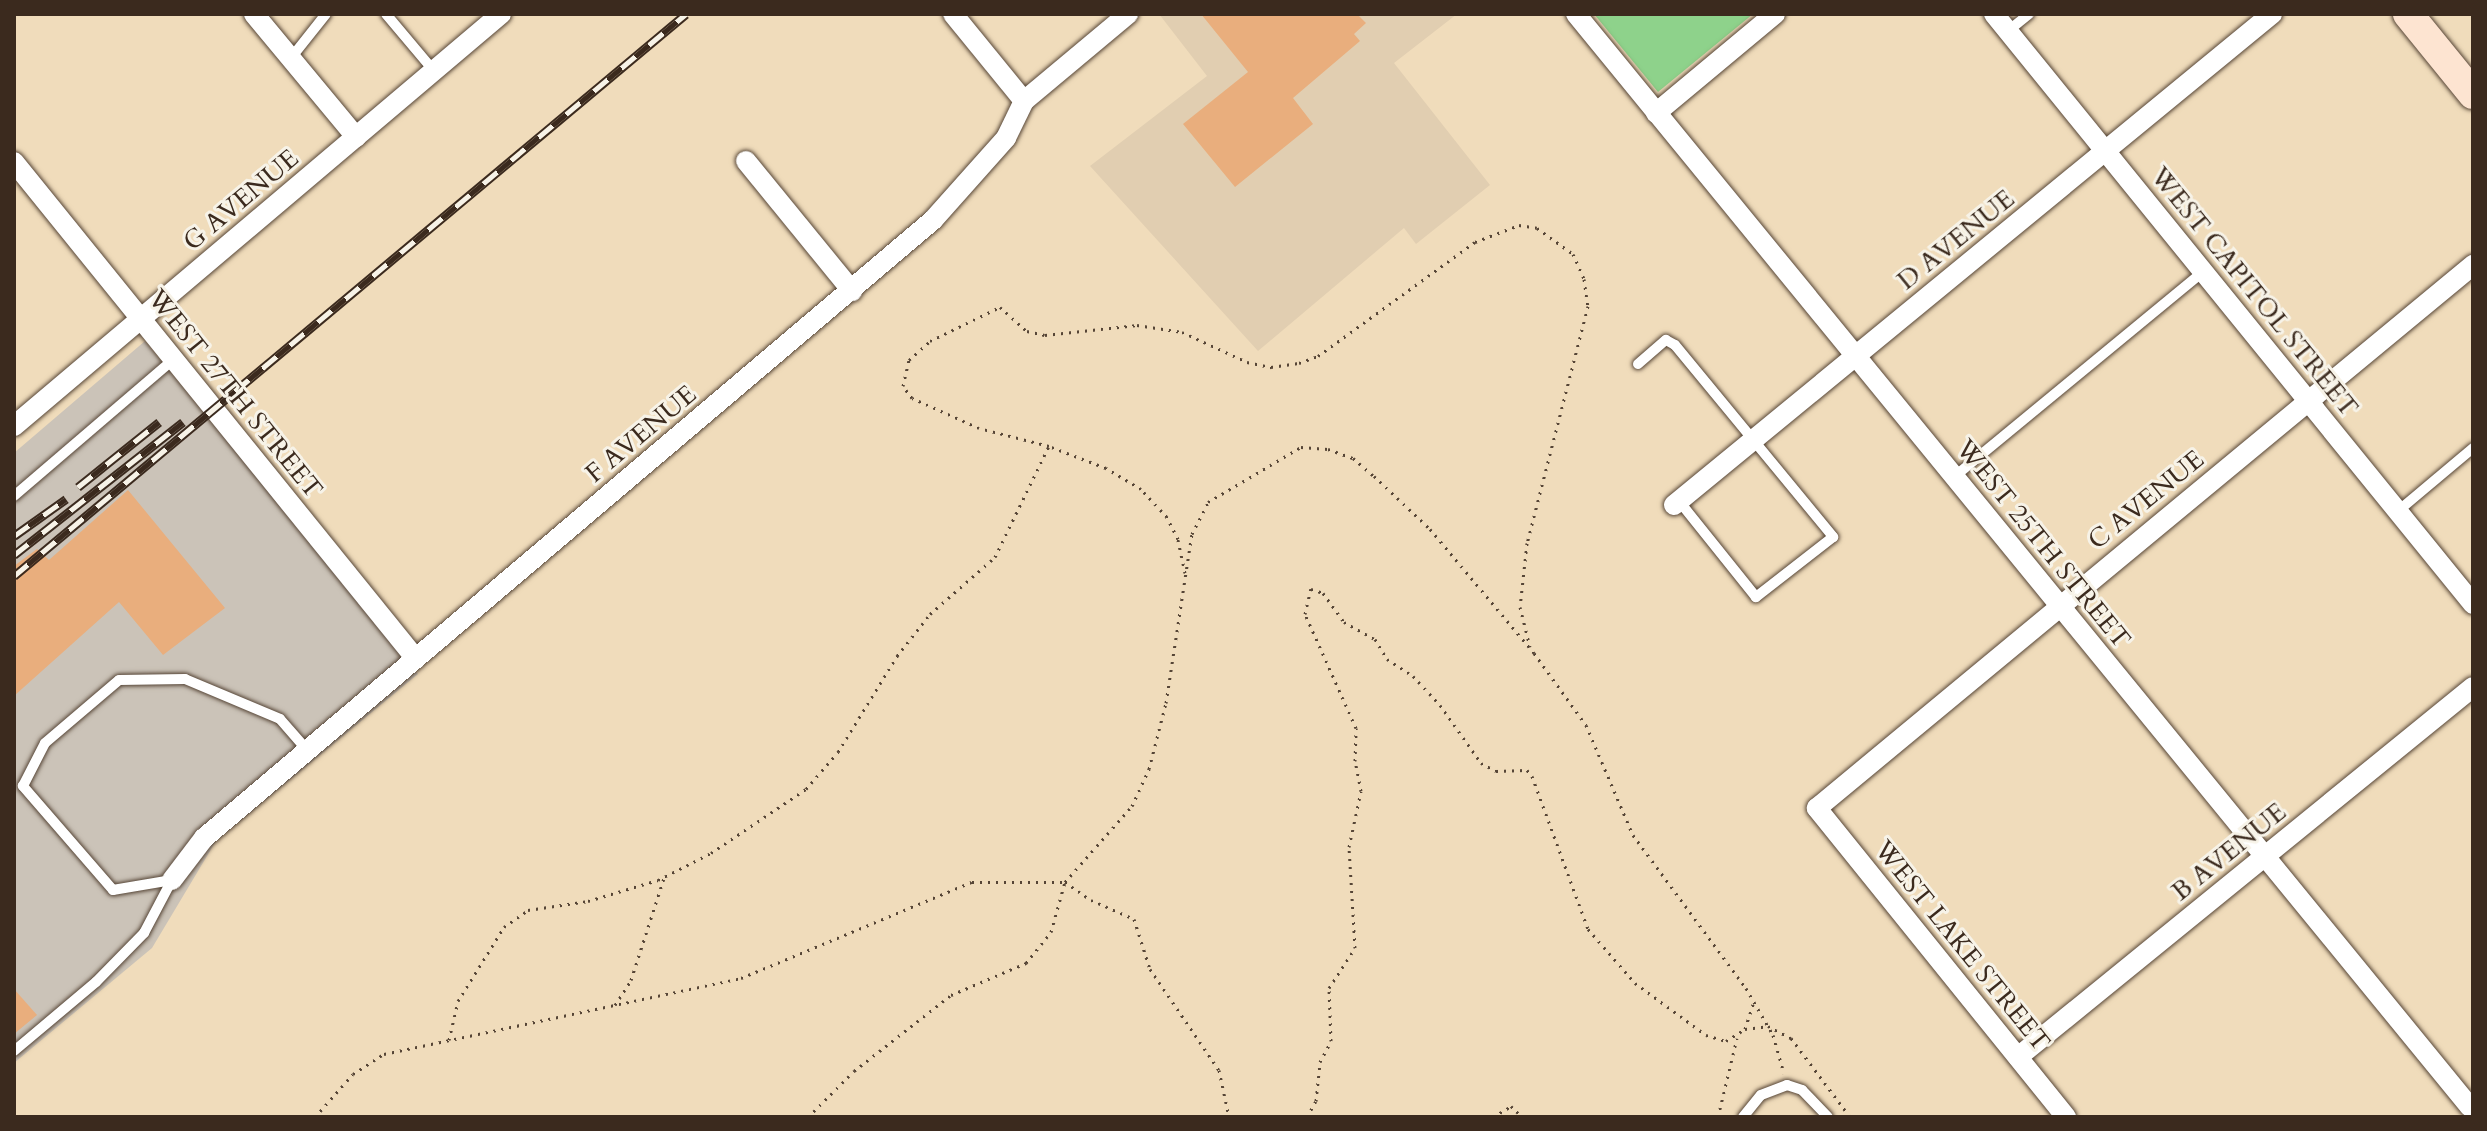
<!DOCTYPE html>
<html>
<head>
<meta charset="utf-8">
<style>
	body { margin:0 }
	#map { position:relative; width:2487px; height:1131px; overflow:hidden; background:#f0dcbb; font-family:Cardo,serif }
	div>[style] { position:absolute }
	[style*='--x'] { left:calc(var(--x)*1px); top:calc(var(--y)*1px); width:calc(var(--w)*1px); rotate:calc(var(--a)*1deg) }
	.built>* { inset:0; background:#e1ceb1 }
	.industrial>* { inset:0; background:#cbc3b8 }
	.green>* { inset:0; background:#8ed28b }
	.building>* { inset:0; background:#e9ae7d }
	.path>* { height:3px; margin-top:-1.5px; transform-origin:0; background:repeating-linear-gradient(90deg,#564536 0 2px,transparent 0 8px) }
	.roads { filter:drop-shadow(0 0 2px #564536) drop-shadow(0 0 2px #564536) }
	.lane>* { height:10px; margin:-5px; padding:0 5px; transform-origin:5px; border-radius:5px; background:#fff }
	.street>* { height:20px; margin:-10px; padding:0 10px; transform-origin:10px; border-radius:10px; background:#fff }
	.secondary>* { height:30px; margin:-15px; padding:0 15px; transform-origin:15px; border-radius:15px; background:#fde4d1 }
	.rail>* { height:9px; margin-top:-4.5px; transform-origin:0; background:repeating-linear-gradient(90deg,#f7f3e8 0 18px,#3b2a1e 0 36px); box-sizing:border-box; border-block:2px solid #3b2a1e }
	span { translate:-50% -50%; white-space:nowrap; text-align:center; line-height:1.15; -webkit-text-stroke:6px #f7f3e8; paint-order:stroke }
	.street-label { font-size:26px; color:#3b2a1e }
	.frame { position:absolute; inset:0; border:16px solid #3b2a1e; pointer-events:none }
</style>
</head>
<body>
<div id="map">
	<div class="built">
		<div style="clip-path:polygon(1159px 14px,1457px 14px,1394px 63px,1490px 185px,1416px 244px,1404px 228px,1258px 351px,1090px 166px,1207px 76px)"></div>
	</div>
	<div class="industrial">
		<div style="clip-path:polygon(145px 341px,418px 674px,216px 841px,152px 948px,14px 1063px,14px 453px)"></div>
	</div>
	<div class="green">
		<div style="clip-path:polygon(1594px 14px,1753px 14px,1658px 92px)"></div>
	</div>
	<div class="building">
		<div style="clip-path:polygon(1201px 14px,1357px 14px,1366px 23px,1354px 34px,1360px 41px,1293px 98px,1313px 124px,1235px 187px,1183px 124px,1248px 72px)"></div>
		<div style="clip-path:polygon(128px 490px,225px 608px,163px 655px,119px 602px,14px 696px,14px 566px,37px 549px,49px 560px)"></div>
		<div style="clip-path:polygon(14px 989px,37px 1015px,14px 1034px)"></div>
	</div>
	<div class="path">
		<div style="--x:1185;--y:573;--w:35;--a:-102"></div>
		<div style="--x:1178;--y:539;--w:25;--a:-117"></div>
		<div style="--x:1167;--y:517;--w:38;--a:-133"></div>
		<div style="--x:1141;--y:489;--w:41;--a:-149"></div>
		<div style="--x:1106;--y:468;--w:61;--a:-158.9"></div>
		<div style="--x:1049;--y:446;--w:72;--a:-165.6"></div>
		<div style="--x:979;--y:428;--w:73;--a:-155.9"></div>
		<div style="--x:912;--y:398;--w:15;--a:-127"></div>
		<div style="--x:903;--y:386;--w:27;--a:-77"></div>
		<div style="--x:909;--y:360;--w:28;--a:-42"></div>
		<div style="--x:930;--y:341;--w:78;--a:-25.9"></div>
		<div style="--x:1000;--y:307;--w:36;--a:42"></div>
		<div style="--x:1027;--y:331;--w:18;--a:13"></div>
		<div style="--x:1045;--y:335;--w:93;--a:-6.2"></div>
		<div style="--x:1137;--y:325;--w:46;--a:8.8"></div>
		<div style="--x:1182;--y:332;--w:72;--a:24.8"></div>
		<div style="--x:1247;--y:362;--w:25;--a:12"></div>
		<div style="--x:1271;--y:367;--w:28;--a:-8"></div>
		<div style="--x:1299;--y:363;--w:20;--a:-20"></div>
		<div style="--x:1318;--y:356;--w:194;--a:-36"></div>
		<div style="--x:1475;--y:242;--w:47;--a:-21.1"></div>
		<div style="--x:1519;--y:225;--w:18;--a:9"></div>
		<div style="--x:1537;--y:228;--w:44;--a:35.8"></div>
		<div style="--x:1573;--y:254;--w:27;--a:66"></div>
		<div style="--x:1584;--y:279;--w:27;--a:82"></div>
		<div style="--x:1588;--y:306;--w:245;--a:104.4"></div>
		<div style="--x:1527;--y:543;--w:64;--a:96.2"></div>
		<div style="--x:1520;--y:607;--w:41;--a:76"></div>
		<div style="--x:615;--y:1005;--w:30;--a:-57"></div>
		<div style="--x:631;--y:980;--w:107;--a:-72.1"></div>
		<div style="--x:1745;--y:1029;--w:23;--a:-7"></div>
		<div style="--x:1768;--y:1026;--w:26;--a:28"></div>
		<div style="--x:1791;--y:1038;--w:99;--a:53.2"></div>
		<div style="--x:449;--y:1040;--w:40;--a:-77"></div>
		<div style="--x:458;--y:1001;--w:87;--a:-58.1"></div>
		<div style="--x:504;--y:927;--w:29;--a:-35"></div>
		<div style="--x:528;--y:910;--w:61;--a:-8.5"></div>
		<div style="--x:588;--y:901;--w:73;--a:-16.7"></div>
		<div style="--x:658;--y:880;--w:59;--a:-27"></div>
		<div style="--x:711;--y:853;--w:115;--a:-34"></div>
		<div style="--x:806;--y:789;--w:49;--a:-49.1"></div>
		<div style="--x:838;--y:752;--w:113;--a:-58.4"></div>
		<div style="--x:897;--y:656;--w:53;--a:-51.8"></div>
		<div style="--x:930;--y:614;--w:86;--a:-41.2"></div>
		<div style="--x:995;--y:557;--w:123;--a:-64.1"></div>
		<div style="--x:315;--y:1117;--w:57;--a:-48.5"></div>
		<div style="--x:353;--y:1074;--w:37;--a:-33"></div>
		<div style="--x:384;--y:1054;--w:365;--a:-12"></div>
		<div style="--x:741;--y:978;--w:250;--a:-22.6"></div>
		<div style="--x:972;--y:882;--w:93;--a:0"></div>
		<div style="--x:1065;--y:882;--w:101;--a:-48.6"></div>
		<div style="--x:1132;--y:806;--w:41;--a:-65.3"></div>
		<div style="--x:1149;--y:769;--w:68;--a:-75.6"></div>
		<div style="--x:1166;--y:703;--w:171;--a:-81.3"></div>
		<div style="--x:1192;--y:534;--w:36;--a:-63"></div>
		<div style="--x:1208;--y:502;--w:108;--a:-30.6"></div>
		<div style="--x:1301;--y:447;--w:27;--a:4"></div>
		<div style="--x:1328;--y:449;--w:27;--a:20"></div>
		<div style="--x:1353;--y:458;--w:28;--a:41"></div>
		<div style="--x:1374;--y:476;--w:77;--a:43.4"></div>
		<div style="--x:1430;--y:529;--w:162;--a:50"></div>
		<div style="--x:1534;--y:653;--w:89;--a:54.2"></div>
		<div style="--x:1586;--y:725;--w:120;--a:66.9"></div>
		<div style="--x:1633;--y:835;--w:190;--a:53.6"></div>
		<div style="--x:1746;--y:988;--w:54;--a:60.1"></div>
		<div style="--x:1773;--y:1035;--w:40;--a:74"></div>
		<div style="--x:808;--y:1117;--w:65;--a:-45"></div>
		<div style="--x:854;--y:1071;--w:123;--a:-38.1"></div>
		<div style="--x:951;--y:995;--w:82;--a:-23.1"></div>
		<div style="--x:1026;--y:963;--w:40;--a:-51"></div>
		<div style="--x:1051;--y:932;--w:52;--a:-74.4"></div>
		<div style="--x:1065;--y:882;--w:32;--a:35"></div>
		<div style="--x:1091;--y:900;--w:47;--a:23.8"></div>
		<div style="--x:1134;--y:919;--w:52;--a:72.3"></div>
		<div style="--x:1150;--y:969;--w:122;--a:55.7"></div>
		<div style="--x:1219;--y:1070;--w:48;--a:78"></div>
		<div style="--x:1307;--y:1117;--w:18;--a:-61"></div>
		<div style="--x:1316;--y:1101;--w:39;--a:-84"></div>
		<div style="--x:1320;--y:1062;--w:24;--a:-62"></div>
		<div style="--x:1331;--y:1041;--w:53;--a:-92.2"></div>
		<div style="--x:1329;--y:988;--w:48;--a:-57"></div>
		<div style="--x:1355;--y:948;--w:101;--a:-93.4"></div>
		<div style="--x:1349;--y:847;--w:57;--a:-77.9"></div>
		<div style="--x:1361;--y:791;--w:31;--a:-101"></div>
		<div style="--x:1355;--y:761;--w:33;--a:-88"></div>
		<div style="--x:1356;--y:728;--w:125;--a:-114.1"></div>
		<div style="--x:1305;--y:614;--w:26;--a:-77"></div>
		<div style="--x:1311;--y:589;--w:13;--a:18"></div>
		<div style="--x:1323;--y:593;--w:36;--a:54"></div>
		<div style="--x:1344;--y:622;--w:35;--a:29"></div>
		<div style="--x:1375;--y:639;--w:23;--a:59"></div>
		<div style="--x:1387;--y:659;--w:31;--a:33"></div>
		<div style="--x:1413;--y:676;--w:40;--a:47"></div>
		<div style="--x:1440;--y:705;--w:71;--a:54.7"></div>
		<div style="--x:1481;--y:763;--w:17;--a:28"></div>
		<div style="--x:1496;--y:771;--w:31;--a:-2"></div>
		<div style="--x:1527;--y:770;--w:8;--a:50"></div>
		<div style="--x:1532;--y:776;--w:163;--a:69.9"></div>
		<div style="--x:1588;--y:929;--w:72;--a:49"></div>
		<div style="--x:1635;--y:983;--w:88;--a:36.2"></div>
		<div style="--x:1706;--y:1035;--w:21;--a:17"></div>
		<div style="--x:1726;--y:1041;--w:22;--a:-32"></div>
		<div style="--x:1745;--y:1029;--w:28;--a:-72"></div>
		<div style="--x:1493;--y:1117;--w:21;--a:-31"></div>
		<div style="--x:1511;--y:1106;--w:16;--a:45"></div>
		<div style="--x:1718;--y:1117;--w:81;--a:-76.5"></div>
	</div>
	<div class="roads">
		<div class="lane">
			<div style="--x:386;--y:14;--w:75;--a:49.9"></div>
			<div style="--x:2008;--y:31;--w:27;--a:-39"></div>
			<div style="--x:291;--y:58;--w:56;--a:-51.5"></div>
			<div style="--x:1638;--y:364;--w:37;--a:-41"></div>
			<div style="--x:1666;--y:340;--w:10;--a:29"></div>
			<div style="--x:1675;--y:345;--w:249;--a:50.5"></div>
			<div style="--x:1833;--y:537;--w:98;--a:142.1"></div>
			<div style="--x:1756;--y:597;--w:123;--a:-128.7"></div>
			<div style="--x:1954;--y:477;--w:323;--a:-39.5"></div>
			<div style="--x:14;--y:496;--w:211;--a:-40.6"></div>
			<div style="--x:2398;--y:511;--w:98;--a:-40"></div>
			<div style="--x:172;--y:880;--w:60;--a:170.4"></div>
			<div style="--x:113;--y:890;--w:138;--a:-130.9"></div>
			<div style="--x:23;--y:786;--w:48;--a:-62.9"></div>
			<div style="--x:45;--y:743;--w:97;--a:-40.4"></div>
			<div style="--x:119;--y:680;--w:66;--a:-0.9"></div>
			<div style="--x:185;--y:679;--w:103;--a:22.8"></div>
			<div style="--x:280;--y:719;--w:41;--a:48.9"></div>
			<div style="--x:14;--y:1051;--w:107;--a:-40.1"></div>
			<div style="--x:96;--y:982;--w:69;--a:-45.6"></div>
			<div style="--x:144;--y:933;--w:60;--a:-62.2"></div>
			<div style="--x:1743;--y:1117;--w:28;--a:-51"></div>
			<div style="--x:1761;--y:1095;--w:28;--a:-21"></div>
			<div style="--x:1787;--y:1085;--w:16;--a:18"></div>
			<div style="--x:1802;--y:1090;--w:37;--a:46"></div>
		</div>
		<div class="street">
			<div style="--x:254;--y:14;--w:160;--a:50.3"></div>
			<div style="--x:953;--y:14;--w:112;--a:50.8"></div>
			<div style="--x:1576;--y:14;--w:1412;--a:50.72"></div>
			<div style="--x:1994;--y:14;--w:760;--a:50.93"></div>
			<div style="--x:1656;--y:113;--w:155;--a:-39.8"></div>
			<div style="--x:746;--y:161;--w:168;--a:50.8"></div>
			<div style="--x:14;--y:162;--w:639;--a:51.03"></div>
			<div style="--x:14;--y:426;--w:638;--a:-40.23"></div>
			<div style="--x:1674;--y:505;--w:774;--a:-39.39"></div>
			<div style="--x:172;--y:880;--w:53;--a:-52.7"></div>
			<div style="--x:204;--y:838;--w:956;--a:-40.29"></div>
			<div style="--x:933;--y:220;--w:110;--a:-48.3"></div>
			<div style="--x:1006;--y:138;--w:41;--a:-64.1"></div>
			<div style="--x:1024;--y:101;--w:136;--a:-39.9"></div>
			<div style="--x:2018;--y:1057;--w:586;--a:-39.12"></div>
			<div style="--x:2066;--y:1117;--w:397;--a:-128.9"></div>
			<div style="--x:1817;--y:808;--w:852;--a:-39.62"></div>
		</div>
		<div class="secondary">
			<div style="--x:2408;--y:14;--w:103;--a:50.9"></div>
		</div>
	</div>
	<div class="rail">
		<div style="--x:78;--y:487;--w:104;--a:-38.7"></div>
		<div style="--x:14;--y:536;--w:64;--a:-35.4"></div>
		<div style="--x:14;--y:555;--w:215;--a:-38.2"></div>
		<div style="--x:14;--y:576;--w:876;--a:-39.91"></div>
	</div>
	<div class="street-label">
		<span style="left:241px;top:200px;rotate:-40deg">G AVENUE</span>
		<span style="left:1956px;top:240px;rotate:-39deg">D AVENUE</span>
		<span style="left:2254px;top:292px;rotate:51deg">WEST CAPITOL STREET</span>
		<span style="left:235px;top:394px;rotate:51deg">WEST 27TH STREET</span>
		<span style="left:641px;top:434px;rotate:-40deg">F AVENUE</span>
		<span style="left:2146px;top:500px;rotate:-39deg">C AVENUE</span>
		<span style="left:2043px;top:544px;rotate:51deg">WEST 25TH STREET</span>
		<span style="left:2229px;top:852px;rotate:-39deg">B AVENUE</span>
		<span style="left:1962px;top:946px;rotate:51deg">WEST LAKE STREET</span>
	</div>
	<div class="frame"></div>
</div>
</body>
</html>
